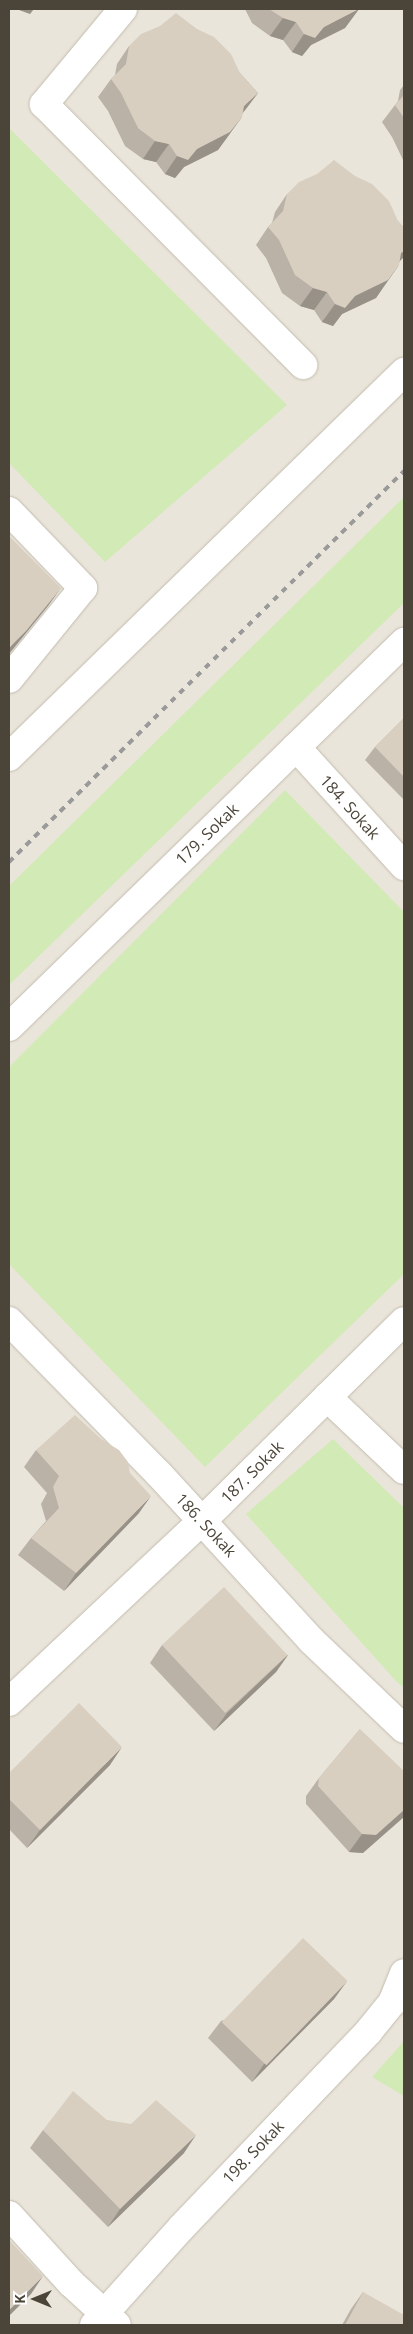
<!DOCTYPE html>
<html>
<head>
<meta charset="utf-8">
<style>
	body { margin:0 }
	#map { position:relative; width:413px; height:2334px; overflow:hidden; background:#f6f3ec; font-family:"Open Sans",sans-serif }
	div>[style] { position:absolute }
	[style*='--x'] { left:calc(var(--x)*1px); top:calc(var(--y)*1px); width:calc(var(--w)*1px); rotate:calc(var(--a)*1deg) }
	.residential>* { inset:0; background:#eae5da; transform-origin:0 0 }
	.green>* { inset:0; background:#d2eab5 }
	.roads { filter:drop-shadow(0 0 1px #c2bbae) drop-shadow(0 0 1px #c2bbae) }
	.minor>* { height:28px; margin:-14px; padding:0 14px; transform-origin:14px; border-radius:14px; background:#fff }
	.rail>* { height:4px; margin-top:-2px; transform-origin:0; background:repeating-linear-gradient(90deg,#9a9a9a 0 6px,transparent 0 12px) }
	.wall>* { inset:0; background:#bab2a6 }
	.shaded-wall>* { inset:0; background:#979187 }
	.building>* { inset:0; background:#d8cfc1; transform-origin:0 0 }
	span { translate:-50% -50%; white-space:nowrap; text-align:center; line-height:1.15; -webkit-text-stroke:4px #fff; paint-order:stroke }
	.street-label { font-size:16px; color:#4b4439 }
	.frame { position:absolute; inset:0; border:10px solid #4b4439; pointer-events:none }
	.north { position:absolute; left:10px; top:2274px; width:50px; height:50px; -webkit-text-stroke:4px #fff; paint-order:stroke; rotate:270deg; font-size:14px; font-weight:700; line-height:20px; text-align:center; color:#4b4439 }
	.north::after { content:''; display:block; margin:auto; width:18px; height:22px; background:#4b4439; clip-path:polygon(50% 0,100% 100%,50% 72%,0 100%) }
</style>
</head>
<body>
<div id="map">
	<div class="residential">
		<div style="left:9px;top:9px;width:395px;height:2316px"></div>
	</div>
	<div class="green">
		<div style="clip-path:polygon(9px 128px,287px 405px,105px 562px,9px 463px)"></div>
		<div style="clip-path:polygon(404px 497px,404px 603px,9px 985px,9px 886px)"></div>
		<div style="clip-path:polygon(285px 790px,404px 912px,404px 1274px,205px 1467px,9px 1264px,9px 1067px)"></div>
		<div style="clip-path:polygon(333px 1439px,404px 1508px,404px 1688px,396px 1681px,246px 1514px)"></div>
		<div style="clip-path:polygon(404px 2041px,404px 2096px,372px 2077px)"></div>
	</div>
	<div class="roads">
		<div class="minor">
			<div style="--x:123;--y:9;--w:124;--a:129.7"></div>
			<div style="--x:44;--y:104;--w:368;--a:45.2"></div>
			<div style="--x:9;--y:511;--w:107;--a:46.1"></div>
			<div style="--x:83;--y:588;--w:117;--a:129.1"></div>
			<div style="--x:296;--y:747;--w:161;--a:47.8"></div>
			<div style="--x:9;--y:757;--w:552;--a:-44.27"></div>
			<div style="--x:9;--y:1027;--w:552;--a:-44.27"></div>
			<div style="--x:9;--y:1321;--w:213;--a:45.6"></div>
			<div style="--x:158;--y:1473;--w:228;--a:47.5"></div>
			<div style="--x:312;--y:1641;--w:127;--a:43.7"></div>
			<div style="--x:327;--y:1397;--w:106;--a:43.5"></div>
			<div style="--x:9;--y:1702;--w:265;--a:-43.2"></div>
			<div style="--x:202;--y:1521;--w:284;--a:-44.7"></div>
			<div style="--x:9;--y:2215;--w:92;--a:47.6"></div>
			<div style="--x:71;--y:2283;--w:62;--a:42.4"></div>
			<div style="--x:94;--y:2325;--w:130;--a:-48.1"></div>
			<div style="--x:181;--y:2228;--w:272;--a:-46.3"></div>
			<div style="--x:369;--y:2031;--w:36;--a:-51"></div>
			<div style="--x:392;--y:2003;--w:32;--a:-68"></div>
		</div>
	</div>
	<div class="rail">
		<div style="--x:9;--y:862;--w:556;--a:-44.71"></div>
	</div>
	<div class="wall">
		<div style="clip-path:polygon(245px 9px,359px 9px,345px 28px,311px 45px,302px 56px,292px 52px,283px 40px,270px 36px,252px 23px)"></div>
		<div style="clip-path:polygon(129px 46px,240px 73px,258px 93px,243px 113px,229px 135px,218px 150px,184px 167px,175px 178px,165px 174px,156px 162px,143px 159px,125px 146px,108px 111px,98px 97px,111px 79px,115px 75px,117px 64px)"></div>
		<div style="clip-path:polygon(404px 85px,404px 162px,392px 137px,382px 122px,395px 105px,398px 101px,400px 90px)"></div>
		<div style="clip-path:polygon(287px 194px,398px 221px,404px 228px,404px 256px,400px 261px,376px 298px,342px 314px,333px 326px,322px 322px,314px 310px,300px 306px,282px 293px,266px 258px,256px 245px,268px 227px,272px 223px,275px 212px)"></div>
		<div style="clip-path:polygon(404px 718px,404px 800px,365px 760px,375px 747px)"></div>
		<div style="clip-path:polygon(36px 1450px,130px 1473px,139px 1513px,64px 1591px,18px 1555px,31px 1538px,46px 1521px,41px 1504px,47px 1493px,24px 1467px)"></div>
		<div style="clip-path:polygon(162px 1645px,288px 1655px,276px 1672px,214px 1731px,150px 1663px)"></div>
		<div style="clip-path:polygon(360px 1729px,363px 1853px,349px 1852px,306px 1804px,306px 1796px,319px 1778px)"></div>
		<div style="clip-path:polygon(110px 1765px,27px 1848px,9px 1829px,9px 1773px)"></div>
		<div style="clip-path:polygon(347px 1981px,334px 1999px,252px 2082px,208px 2038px,221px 2021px)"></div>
		<div style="clip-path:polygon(107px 2120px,184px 2153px,108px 2227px,30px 2148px,43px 2130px)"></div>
		<div style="clip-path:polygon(363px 2292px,404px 2325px,342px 2325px,351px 2309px)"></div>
	</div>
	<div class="shaded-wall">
		<div style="clip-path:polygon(20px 9px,34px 9px,30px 14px,19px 10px)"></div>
		<div style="clip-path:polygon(358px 9px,359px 9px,345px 28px,311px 45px,302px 56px,292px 52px,304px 34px,324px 27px)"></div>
		<div style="clip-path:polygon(283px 18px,296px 22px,283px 40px,270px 36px)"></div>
		<div style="clip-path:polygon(258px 93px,245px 110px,231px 124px,244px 106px)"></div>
		<div style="clip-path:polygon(242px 117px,218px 150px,184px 167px,175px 178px,165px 174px,177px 156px,197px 149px)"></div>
		<div style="clip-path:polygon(155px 141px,169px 144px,156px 162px,143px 159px)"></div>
		<div style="clip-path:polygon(404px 251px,404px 256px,403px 258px,389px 271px,401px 253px)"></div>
		<div style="clip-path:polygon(399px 265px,376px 298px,342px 314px,333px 326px,322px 322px,335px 304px,355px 296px)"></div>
		<div style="clip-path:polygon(313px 288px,327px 292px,314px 310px,300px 306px)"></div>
		<div style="clip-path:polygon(61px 588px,48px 606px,9px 654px,9px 648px)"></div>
		<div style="clip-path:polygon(151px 1496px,139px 1513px,64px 1591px,76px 1573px)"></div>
		<div style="clip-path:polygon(288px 1655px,276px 1672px,214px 1731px,227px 1713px)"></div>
		<div style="clip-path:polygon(122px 1747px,110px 1765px,27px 1848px,40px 1830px)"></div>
		<div style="clip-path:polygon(404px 1810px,404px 1817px,363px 1853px,349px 1852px,362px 1834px)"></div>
		<div style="clip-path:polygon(347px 1981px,334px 1999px,252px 2082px,264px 2064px)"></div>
		<div style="clip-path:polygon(196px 2135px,184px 2153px,108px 2227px,120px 2209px)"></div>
		<div style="clip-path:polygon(43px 2276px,31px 2294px,9px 2316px,9px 2310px)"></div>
	</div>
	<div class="building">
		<div style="clip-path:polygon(269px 9px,358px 9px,357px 10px,324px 27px,315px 38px,304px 34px,296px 22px,283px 18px)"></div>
		<div style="clip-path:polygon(176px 13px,197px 29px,214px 37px,231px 54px,240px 73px,258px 93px,244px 106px,242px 117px,230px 132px,197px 149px,188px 160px,177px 156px,169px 144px,155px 141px,138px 128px,121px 93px,111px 79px,126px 64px,129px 46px,141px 34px,160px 26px)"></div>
		<div style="clip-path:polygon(404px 95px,404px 118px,395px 105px)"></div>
		<div style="clip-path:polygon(334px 160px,355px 176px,372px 184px,389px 201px,398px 221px,404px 228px,404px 251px,401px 253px,399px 265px,388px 280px,355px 296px,345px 308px,335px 304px,327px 292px,313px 288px,295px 275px,279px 240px,268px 227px,283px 211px,287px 194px,299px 182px,317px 174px)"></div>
		<div style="clip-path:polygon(9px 536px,61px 588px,26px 631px,9px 648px)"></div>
		<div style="clip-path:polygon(404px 718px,404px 777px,375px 747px)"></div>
		<div style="clip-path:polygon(75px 1415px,101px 1439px,119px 1450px,128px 1462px,130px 1473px,151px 1496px,76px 1573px,31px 1538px,59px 1508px,53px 1487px,59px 1476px,36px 1450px)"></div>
		<div style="left:224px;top:1587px;width:93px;height:85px;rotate:47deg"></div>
		<div style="clip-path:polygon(79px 1703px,122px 1747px,40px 1830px,9px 1799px,9px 1773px)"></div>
		<div style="clip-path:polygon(360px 1729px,404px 1771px,404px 1810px,376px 1835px,362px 1834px,318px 1786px,319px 1778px)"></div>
		<div style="left:303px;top:1938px;width:62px;height:117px;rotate:44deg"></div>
		<div style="clip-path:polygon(73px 2091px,107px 2120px,131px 2124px,156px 2100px,196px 2135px,120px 2209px,43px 2130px)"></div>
		<div style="clip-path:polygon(9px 2240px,43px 2276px,9px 2310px)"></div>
		<div style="clip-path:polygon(363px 2292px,404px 2315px,404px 2325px,345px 2325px)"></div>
	</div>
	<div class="street-label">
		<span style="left:350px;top:807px;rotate:48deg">184. Sokak</span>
		<span style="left:207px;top:834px;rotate:-44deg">179. Sokak</span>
		<span style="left:252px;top:1472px;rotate:-45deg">187. Sokak</span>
		<span style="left:206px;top:1525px;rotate:47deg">186. Sokak</span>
		<span style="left:253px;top:2152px;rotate:-46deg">198. Sokak</span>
	</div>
	<div class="frame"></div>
	<div class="north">K</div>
</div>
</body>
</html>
